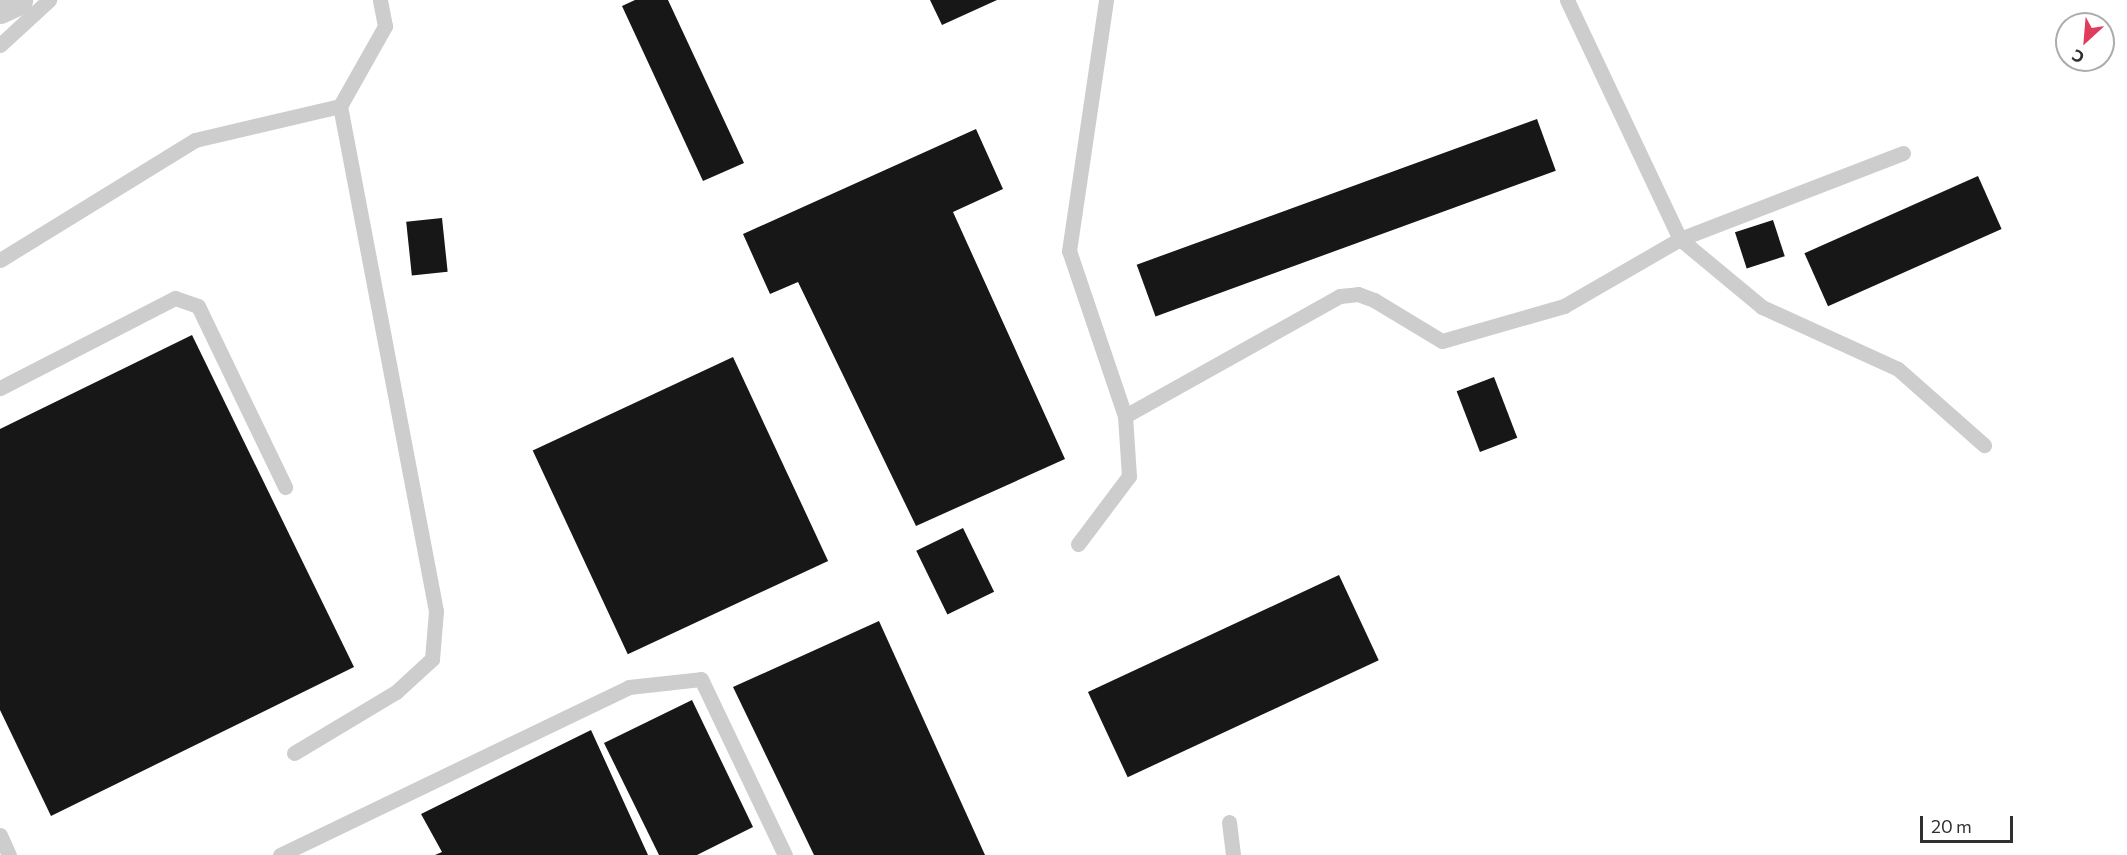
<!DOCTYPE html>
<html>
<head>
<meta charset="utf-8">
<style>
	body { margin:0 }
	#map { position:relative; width:2127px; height:855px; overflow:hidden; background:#fff; font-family:Commissioner,sans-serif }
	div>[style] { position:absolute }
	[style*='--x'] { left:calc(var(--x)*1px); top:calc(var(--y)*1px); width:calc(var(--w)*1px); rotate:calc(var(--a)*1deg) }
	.building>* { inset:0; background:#171717; transform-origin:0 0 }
	.lane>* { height:15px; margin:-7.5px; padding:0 7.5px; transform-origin:7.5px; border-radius:7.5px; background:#cdcdcd }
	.street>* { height:32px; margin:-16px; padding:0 16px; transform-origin:16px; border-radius:16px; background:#cdcdcd }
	span { translate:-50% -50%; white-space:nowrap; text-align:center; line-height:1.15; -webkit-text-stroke:6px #fff; paint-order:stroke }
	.north { position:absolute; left:2055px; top:12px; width:60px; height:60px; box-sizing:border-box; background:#fff; border:2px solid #acacac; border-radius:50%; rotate:206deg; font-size:16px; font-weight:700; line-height:24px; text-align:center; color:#303030 }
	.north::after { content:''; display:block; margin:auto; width:21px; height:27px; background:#df3b5a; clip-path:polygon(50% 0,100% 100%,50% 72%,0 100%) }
	.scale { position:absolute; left:1920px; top:816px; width:93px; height:27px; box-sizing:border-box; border:3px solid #303030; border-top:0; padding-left:8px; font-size:18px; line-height:21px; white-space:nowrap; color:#303030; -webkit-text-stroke:4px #fff; paint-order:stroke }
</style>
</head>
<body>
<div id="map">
	<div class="building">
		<div style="clip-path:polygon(635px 0,668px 0,744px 163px,703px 181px,622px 6px)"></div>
		<div style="clip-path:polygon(930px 0,997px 0,942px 25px)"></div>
		<div style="left:1537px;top:119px;width:55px;height:426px;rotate:70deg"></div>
		<div style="clip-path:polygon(976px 129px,1003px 189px,953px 212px,1065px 459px,916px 526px,798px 282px,770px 294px,743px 234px)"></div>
		<div style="left:1978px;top:176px;width:58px;height:190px;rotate:66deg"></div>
		<div style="left:442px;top:218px;width:54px;height:36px;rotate:84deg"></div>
		<div style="left:1773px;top:220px;width:38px;height:40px;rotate:72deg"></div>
		<div style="clip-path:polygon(192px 335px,354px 667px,51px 816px,0 710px,0 429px)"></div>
		<div style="left:733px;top:357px;width:225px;height:221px;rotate:65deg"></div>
		<div style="left:1494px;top:377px;width:65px;height:40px;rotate:69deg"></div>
		<div style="left:963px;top:528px;width:71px;height:52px;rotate:64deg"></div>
		<div style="left:1339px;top:575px;width:94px;height:277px;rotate:65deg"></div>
		<div style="clip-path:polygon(879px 621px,985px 855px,814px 855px,733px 687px)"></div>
		<div style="clip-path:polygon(692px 700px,753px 827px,697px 855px,659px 855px,604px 743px)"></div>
		<div style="clip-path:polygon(591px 730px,648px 855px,435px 855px,442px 852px,421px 814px)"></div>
	</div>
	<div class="lane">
		<div style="--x:1567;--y:0;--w:264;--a:64.7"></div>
		<div style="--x:1680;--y:239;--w:107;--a:39.7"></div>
		<div style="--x:1762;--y:307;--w:149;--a:24.5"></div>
		<div style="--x:1898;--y:369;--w:115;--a:41.5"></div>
		<div style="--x:0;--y:45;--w:67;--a:-42.6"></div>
		<div style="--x:0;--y:260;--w:229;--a:-31.6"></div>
		<div style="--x:195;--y:140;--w:149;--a:-13.2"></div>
		<div style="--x:0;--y:388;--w:197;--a:-27.2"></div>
		<div style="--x:175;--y:298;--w:24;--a:19"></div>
		<div style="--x:198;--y:306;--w:201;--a:64.3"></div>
		<div style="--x:1125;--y:416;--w:246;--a:-29.2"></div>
		<div style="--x:1340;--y:296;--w:18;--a:-6"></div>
		<div style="--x:1358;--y:294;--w:17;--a:21"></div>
		<div style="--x:1374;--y:300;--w:79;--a:31.1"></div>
		<div style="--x:1442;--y:341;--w:127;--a:-16"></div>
		<div style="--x:1564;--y:306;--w:134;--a:-30"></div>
		<div style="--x:1680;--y:239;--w:239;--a:-21.1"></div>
		<div style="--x:1078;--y:544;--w:85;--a:-53.1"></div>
		<div style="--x:1129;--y:476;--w:60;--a:-93.8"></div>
		<div style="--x:1125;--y:416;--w:174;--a:-108.7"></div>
		<div style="--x:1069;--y:251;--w:254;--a:-81.6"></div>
		<div style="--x:294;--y:753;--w:119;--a:-30.9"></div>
		<div style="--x:396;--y:692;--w:49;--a:-42.5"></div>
		<div style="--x:432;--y:659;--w:48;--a:-85.2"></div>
		<div style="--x:436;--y:611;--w:514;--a:-100.76"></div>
		<div style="--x:340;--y:106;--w:92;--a:-60.6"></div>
		<div style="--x:385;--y:26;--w:26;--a:-101"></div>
		<div style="--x:1229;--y:822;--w:33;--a:83"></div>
		<div style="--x:0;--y:835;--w:22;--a:66"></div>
		<div style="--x:280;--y:855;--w:387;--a:-25.7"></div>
		<div style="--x:629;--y:687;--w:72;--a:-6.3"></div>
		<div style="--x:701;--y:679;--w:195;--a:64.5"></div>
	</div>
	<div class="street">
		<div style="--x:0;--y:8;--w:19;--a:-25"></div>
	</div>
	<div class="north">С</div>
	<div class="scale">20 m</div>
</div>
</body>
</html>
